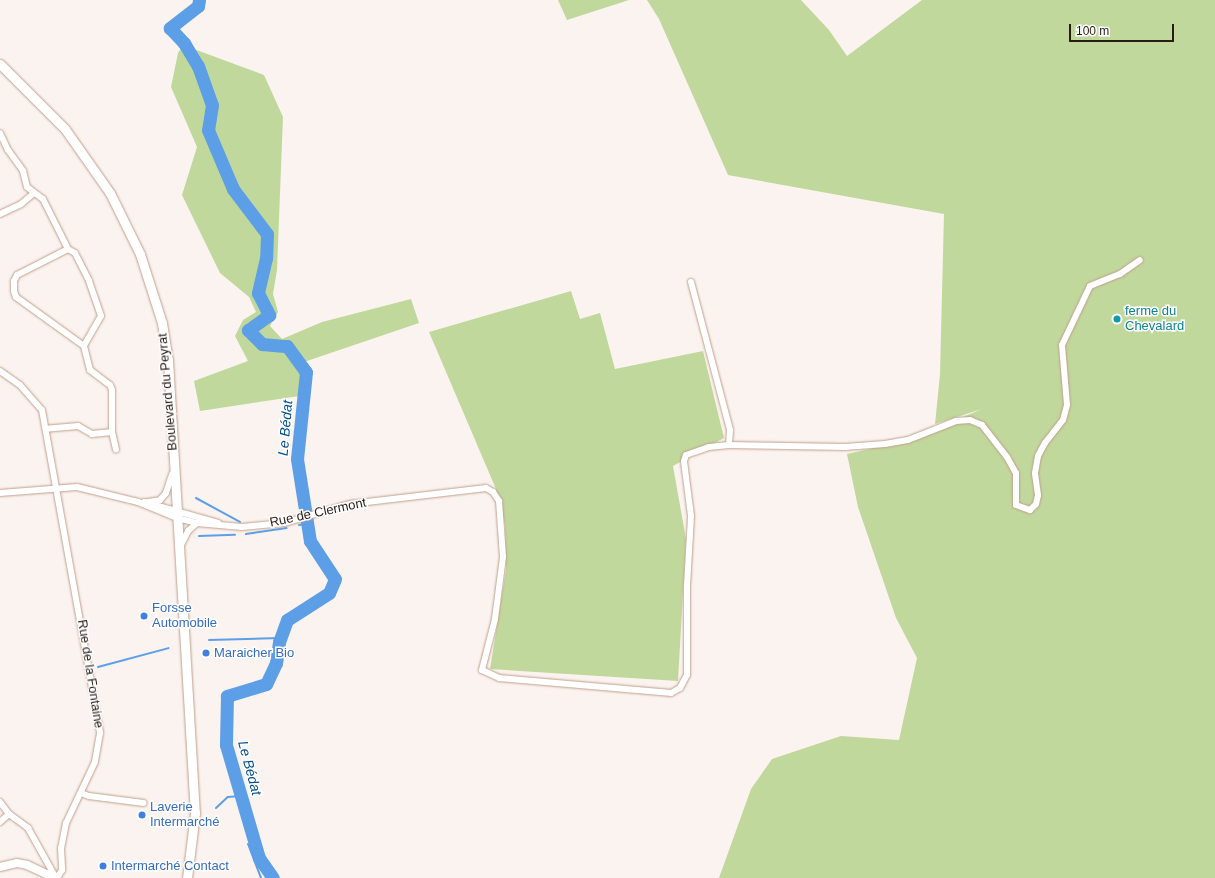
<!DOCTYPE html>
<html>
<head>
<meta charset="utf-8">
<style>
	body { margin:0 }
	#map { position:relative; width:1215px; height:878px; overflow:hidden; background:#fbf3ef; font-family:Helvetica,sans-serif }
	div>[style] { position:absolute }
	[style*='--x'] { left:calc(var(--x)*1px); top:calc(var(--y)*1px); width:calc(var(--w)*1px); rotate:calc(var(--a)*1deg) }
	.green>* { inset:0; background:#c1d89c }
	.stream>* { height:2px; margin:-1px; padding:0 1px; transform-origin:1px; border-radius:1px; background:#5d9fe6 }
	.river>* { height:13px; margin:-6.5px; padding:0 6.5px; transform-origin:6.5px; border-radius:6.5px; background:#5d9fe6 }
	.roads { filter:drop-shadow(0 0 1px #c09f8c) drop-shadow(0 0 1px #c09f8c) }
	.minor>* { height:6px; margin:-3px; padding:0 3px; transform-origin:3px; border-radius:3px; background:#fff }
	.tertiary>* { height:8px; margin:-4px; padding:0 4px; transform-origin:4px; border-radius:4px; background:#fff }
	.secondary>* { height:9px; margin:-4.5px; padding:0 4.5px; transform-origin:4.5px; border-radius:4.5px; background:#fff }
	.dots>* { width:11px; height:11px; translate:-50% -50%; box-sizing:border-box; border:2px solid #fff; border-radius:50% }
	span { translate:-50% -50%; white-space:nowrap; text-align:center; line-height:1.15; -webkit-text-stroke:3px #fff; paint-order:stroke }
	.culture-label { font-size:13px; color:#0d838f }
	.left { translate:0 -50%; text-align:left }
	.street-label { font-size:13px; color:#281c15 }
	.shop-label { font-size:13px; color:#366cbe }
	.water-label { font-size:14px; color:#004e8e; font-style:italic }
	.scale { position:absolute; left:1069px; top:24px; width:105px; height:18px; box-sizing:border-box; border:2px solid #281c15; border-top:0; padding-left:5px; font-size:12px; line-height:14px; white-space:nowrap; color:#281c15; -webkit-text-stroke:3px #fff; paint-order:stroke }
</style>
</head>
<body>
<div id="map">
	<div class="green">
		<div style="clip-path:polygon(558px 0,629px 0,567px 20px)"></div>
		<div style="clip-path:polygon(647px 0,801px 0,829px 30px,847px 56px,922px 0,1215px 0,1215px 878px,719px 878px,751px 789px,772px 759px,841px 736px,899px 740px,917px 658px,896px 618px,858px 507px,847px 454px,909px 440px,982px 409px,935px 424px,940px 374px,944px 214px,728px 175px,659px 19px)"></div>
		<div style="clip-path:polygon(183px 45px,264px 75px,283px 117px,277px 270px,273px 294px,278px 312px,270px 326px,282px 339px,322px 322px,411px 299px,419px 323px,304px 362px,312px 379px,306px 395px,200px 411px,194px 381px,248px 361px,235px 336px,243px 320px,256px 312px,249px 297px,220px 273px,182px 195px,197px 147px,171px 87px,178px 53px)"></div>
		<div style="clip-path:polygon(571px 291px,580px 319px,600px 313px,615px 369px,703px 351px,724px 438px,673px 466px,686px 539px,678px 681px,490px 669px,506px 570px,505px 525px,496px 489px,429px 332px)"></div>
	</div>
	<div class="stream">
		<div style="--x:196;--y:498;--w:50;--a:28.6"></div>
		<div style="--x:299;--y:525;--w:6;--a:-9"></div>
		<div style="--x:305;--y:524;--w:5;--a:-101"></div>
		<div style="--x:246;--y:534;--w:41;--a:-8.3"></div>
		<div style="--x:199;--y:536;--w:36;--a:-2"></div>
		<div style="--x:209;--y:640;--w:71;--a:-1.6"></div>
		<div style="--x:98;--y:667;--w:73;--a:-15"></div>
		<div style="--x:216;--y:808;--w:16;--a:-43"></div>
		<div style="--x:228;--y:797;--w:13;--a:-4"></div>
		<div style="--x:248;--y:844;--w:36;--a:69"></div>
	</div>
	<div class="river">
		<div style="--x:199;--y:0;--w:6;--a:99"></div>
		<div style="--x:198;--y:6;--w:36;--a:142"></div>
		<div style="--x:170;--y:28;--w:21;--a:47"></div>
		<div style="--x:184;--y:43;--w:27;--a:59"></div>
		<div style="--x:198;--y:66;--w:41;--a:70.3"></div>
		<div style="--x:212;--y:105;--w:25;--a:99"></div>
		<div style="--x:208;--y:130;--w:64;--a:67"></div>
		<div style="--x:233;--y:189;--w:56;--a:52.9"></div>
		<div style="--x:267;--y:234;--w:24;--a:92"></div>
		<div style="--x:266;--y:258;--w:36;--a:103"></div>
		<div style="--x:258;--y:293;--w:25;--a:63"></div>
		<div style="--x:269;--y:315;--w:26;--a:144"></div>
		<div style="--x:248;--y:330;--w:20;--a:45"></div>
		<div style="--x:262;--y:344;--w:25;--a:5"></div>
		<div style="--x:287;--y:346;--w:32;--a:54"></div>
		<div style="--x:306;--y:372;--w:87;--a:95.9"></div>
		<div style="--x:297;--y:459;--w:83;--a:81"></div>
		<div style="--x:310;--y:541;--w:45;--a:56.7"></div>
		<div style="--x:335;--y:579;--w:15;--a:113"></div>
		<div style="--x:329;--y:593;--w:50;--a:147.3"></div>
		<div style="--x:287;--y:620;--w:23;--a:110"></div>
		<div style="--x:279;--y:642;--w:21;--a:98"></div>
		<div style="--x:276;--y:663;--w:23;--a:115"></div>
		<div style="--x:266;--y:684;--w:41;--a:162.9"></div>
		<div style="--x:227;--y:696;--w:49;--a:91.2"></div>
		<div style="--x:226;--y:745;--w:118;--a:73.7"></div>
		<div style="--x:259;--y:858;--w:24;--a:55"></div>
	</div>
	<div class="roads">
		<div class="minor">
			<div style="--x:0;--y:133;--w:19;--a:65"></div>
			<div style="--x:8;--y:150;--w:26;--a:54"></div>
			<div style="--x:23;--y:171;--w:16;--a:76"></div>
			<div style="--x:27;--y:187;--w:20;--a:37"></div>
			<div style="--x:43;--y:199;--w:56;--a:63.4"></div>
			<div style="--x:68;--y:249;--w:8;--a:30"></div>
			<div style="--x:75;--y:253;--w:31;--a:63"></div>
			<div style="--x:89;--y:281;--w:37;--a:71"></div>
			<div style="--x:101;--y:316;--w:34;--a:120"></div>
			<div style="--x:84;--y:346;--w:25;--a:76"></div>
			<div style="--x:90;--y:370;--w:25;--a:37"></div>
			<div style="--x:110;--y:385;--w:5;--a:68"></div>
			<div style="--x:112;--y:390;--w:42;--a:90"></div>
			<div style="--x:112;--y:432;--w:20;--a:174"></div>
			<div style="--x:92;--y:434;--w:16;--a:-150"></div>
			<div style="--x:78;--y:426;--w:32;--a:175"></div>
			<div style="--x:0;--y:214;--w:23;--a:-25"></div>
			<div style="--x:21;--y:204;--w:16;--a:-40"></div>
			<div style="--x:68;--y:249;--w:57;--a:153"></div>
			<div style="--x:17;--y:275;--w:7;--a:117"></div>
			<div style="--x:14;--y:281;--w:10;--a:90"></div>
			<div style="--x:14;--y:291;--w:6;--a:72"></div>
			<div style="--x:16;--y:297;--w:84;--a:35.8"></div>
			<div style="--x:691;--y:282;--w:153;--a:75.2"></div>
			<div style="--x:730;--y:430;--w:15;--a:94"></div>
			<div style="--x:0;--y:371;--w:24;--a:35"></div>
			<div style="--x:20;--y:385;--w:33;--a:49"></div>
			<div style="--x:42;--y:410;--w:328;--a:79.8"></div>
			<div style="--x:100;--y:733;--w:29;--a:100"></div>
			<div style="--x:95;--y:762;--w:68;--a:115.4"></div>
			<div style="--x:66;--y:823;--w:25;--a:101"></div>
			<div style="--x:61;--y:848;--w:22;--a:87"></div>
			<div style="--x:62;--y:870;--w:9;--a:122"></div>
			<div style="--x:112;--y:432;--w:18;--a:77"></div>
			<div style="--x:0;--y:493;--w:77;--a:-4.5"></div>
			<div style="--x:77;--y:487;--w:63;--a:13.8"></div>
			<div style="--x:138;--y:502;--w:42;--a:22.3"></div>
			<div style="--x:177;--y:518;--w:21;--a:14"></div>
			<div style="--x:197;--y:523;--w:45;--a:5.1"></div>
			<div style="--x:242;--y:527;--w:42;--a:-5.4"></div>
			<div style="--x:284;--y:523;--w:69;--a:-16.1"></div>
			<div style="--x:350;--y:504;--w:137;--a:-6.7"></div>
			<div style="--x:486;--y:488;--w:8;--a:30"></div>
			<div style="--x:493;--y:492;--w:11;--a:56"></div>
			<div style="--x:499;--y:501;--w:56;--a:85.9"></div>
			<div style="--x:503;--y:557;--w:63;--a:97.4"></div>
			<div style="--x:495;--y:619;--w:53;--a:104.3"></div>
			<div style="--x:482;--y:670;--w:19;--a:25"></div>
			<div style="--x:499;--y:678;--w:173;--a:5"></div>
			<div style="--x:671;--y:693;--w:10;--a:-29"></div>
			<div style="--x:680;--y:688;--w:15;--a:-62"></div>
			<div style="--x:687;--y:675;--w:89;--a:-90"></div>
			<div style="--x:687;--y:586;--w:70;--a:-86.7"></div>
			<div style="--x:691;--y:516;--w:55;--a:-97.3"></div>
			<div style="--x:684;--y:461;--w:6;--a:-72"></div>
			<div style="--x:686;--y:455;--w:24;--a:-19"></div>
			<div style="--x:709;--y:447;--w:20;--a:-6"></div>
			<div style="--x:729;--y:445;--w:116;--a:1"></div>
			<div style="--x:845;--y:447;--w:40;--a:-4.3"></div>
			<div style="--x:885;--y:444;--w:23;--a:-10"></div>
			<div style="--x:908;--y:440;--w:52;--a:-21.6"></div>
			<div style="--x:956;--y:421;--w:14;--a:-4"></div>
			<div style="--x:970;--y:420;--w:13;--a:23"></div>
			<div style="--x:982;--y:425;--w:41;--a:52"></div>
			<div style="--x:1007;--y:457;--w:18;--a:61"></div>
			<div style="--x:1016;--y:473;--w:32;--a:90"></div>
			<div style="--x:1016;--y:505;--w:15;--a:20"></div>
			<div style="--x:1030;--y:510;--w:8;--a:-45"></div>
			<div style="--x:1036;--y:504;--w:9;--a:-77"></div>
			<div style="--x:1038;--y:495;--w:22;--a:-98"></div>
			<div style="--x:1035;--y:473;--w:17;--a:-80"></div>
			<div style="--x:1038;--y:456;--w:15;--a:-62"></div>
			<div style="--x:1045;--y:443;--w:29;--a:-52"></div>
			<div style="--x:1063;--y:420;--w:16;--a:-75"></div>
			<div style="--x:1067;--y:405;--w:60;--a:-94.8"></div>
			<div style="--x:1062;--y:345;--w:65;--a:-64.6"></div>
			<div style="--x:1090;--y:286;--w:32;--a:-22"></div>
			<div style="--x:1120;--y:274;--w:24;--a:-35"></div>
			<div style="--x:144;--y:502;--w:77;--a:15.8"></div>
			<div style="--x:148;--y:502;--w:12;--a:-9"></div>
			<div style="--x:160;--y:500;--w:9;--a:-49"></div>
			<div style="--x:166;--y:493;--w:20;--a:-72"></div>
			<div style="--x:180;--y:547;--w:18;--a:-63"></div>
			<div style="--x:188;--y:531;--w:12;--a:-42"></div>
			<div style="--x:81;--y:793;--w:9;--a:21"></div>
			<div style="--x:89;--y:796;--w:55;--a:7.3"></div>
			<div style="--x:0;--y:802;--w:15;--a:53"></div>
			<div style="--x:9;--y:814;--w:24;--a:36"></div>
			<div style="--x:28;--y:828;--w:57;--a:60.8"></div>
			<div style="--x:0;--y:822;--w:12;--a:-42"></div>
		</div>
		<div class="tertiary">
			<div style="--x:0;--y:867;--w:17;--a:-13"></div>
			<div style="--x:17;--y:863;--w:10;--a:11"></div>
			<div style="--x:27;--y:865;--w:31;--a:25"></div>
		</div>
		<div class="secondary">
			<div style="--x:0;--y:64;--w:92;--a:45"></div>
			<div style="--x:65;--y:129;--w:78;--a:54.9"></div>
			<div style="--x:110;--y:193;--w:68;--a:63.8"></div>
			<div style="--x:140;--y:254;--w:72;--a:72.3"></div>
			<div style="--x:162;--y:323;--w:37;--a:81"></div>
			<div style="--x:168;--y:360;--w:454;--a:86.6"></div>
			<div style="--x:195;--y:813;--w:65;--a:97"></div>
		</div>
	</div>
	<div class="dots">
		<div style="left:1117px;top:319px;background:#0f9aa8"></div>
		<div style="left:144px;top:616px;background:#3f7fe0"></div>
		<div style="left:206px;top:653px;background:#3f7fe0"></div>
		<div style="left:142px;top:815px;background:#3f7fe0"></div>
		<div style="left:103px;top:866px;background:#3f7fe0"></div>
	</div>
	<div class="culture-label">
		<span class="left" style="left:1125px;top:319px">ferme du<br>Chevalard</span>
	</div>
	<div class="street-label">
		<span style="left:168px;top:392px;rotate:-95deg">Boulevard du Peyrat</span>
		<span style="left:318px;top:513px;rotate:-12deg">Rue de Clermont</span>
		<span style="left:90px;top:674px;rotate:81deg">Rue de la Fontaine</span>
	</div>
	<div class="shop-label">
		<span class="left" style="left:152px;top:616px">Forsse<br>Automobile</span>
		<span class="left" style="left:214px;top:653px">Maraicher Bio</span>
		<span class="left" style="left:150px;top:815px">Laverie<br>Intermarché</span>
		<span class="left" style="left:111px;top:866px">Intermarché Contact</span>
	</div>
	<div class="water-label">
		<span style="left:285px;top:428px;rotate:-85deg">Le Bédat</span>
		<span style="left:250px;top:768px;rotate:75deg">Le Bédat</span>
	</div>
	<div class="scale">100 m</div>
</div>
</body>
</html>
